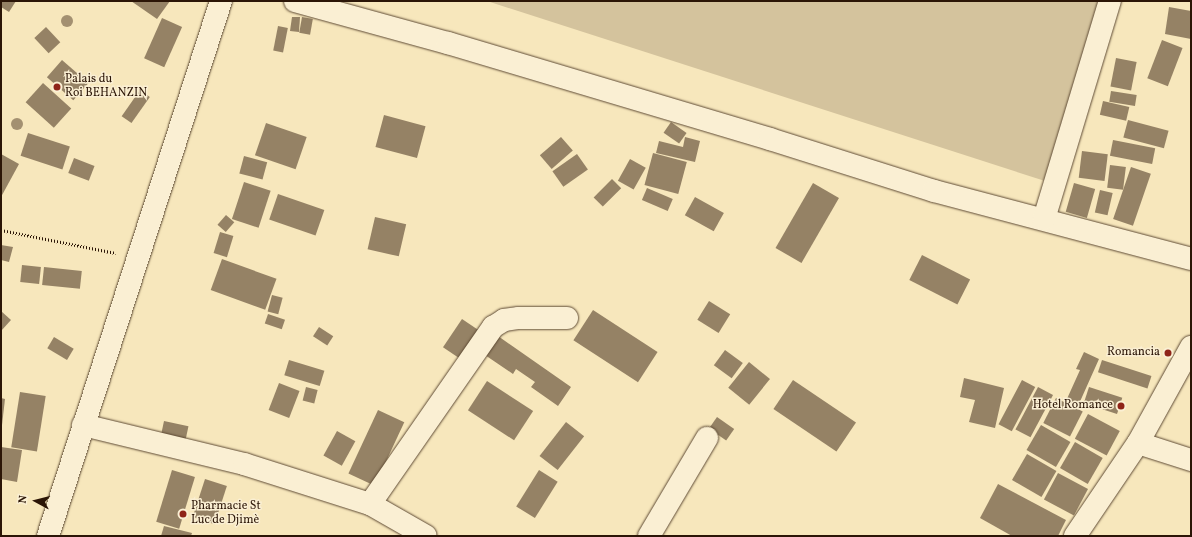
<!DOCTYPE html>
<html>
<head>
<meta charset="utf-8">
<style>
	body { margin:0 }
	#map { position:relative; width:1192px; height:537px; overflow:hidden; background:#f7e7bc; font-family:Vollkorn,serif }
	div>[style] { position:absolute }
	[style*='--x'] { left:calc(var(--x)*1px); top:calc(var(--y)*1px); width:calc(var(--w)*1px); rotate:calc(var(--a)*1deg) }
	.green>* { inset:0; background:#d4c39d }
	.building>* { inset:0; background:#958265; transform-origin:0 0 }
	.path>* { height:2.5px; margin-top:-1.25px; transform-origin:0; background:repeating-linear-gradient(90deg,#2b1506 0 1px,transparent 0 3px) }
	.roads { filter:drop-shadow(0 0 1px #5e4a34) drop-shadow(0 0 1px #5e4a34) }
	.street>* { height:22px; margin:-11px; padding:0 11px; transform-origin:11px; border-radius:11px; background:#faefd3 }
	.secondary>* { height:22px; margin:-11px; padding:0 11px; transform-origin:11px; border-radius:11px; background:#faefd3 }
	.trees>* { width:12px; height:12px; margin:-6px; border-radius:50%; background:#a39071 }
	.dots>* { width:11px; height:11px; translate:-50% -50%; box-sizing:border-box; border:2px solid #faefd3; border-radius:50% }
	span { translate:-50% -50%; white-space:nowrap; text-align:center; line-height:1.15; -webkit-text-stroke:3px #faefd3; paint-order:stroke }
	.poi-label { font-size:12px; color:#2b1506 }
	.left { translate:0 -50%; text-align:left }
	.right { translate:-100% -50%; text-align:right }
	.frame { position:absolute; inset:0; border:2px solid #2b1506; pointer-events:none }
	.north { position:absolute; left:16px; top:481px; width:40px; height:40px; -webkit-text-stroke:3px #faefd3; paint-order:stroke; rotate:277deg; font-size:11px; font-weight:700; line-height:16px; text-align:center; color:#2b1506 }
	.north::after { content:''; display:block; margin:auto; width:14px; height:18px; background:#2b1506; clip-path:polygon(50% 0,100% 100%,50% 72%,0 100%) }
</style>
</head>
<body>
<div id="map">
	<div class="green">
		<div style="clip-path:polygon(487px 1px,1102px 1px,1045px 181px)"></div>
	</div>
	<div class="building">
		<div style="clip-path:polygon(1px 1px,16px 1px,9px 12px,1px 7px)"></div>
		<div style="clip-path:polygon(131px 1px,170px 1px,157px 19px)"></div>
		<div style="clip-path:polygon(1169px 7px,1191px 11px,1191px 39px,1165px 34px)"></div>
		<div style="clip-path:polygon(292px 17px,300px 17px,299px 32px,290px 31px)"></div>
		<div style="left:302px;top:17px;width:11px;height:16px;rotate:10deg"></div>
		<div style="left:162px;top:18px;width:22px;height:44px;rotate:24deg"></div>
		<div style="left:278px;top:26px;width:10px;height:25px;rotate:11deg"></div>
		<div style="left:46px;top:27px;width:21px;height:16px;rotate:47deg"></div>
		<div style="left:1162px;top:40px;width:22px;height:41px;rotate:21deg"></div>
		<div style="left:1116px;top:58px;width:21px;height:29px;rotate:11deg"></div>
		<div style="left:62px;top:60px;width:35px;height:23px;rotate:41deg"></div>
		<div style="left:43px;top:83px;width:38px;height:26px;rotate:42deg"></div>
		<div style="left:140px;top:90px;width:12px;height:32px;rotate:35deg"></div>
		<div style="left:1111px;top:91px;width:26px;height:11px;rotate:9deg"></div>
		<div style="left:1103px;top:101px;width:27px;height:14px;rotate:13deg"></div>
		<div style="left:384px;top:115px;width:43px;height:33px;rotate:15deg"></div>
		<div style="left:1128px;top:120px;width:42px;height:18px;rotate:15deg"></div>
		<div style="left:671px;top:122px;width:19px;height:13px;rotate:35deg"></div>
		<div style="left:266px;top:123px;width:43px;height:34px;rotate:19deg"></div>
		<div style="left:28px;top:133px;width:44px;height:24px;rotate:18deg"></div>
		<div style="left:561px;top:137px;width:18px;height:28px;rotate:49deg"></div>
		<div style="clip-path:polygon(685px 137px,700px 141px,695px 162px,656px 153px,659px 141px,683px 147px)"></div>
		<div style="left:1113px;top:140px;width:43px;height:16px;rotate:11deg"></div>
		<div style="left:1082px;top:151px;width:26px;height:27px;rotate:7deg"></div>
		<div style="left:653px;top:153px;width:35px;height:33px;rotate:15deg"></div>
		<div style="clip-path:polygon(1px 154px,19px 164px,1px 197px)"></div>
		<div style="left:577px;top:154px;width:19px;height:30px;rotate:55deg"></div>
		<div style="left:244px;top:156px;width:24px;height:18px;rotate:15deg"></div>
		<div style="left:74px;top:158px;width:22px;height:16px;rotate:21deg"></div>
		<div style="left:630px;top:159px;width:18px;height:25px;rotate:29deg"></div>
		<div style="left:1110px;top:165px;width:16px;height:23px;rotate:7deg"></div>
		<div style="left:1131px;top:167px;width:21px;height:55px;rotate:19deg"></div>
		<div style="left:612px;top:179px;width:13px;height:26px;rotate:45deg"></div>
		<div style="left:244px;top:182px;width:28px;height:39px;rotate:18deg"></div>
		<div style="left:813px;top:183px;width:30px;height:75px;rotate:30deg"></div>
		<div style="left:1074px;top:183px;width:22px;height:30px;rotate:16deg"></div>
		<div style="left:647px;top:188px;width:28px;height:13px;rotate:23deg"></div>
		<div style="left:1100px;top:190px;width:13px;height:23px;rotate:13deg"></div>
		<div style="left:278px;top:194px;width:49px;height:27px;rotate:19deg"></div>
		<div style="left:695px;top:197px;width:33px;height:21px;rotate:29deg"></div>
		<div style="left:226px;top:215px;width:11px;height:13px;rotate:41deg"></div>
		<div style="left:375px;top:217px;width:32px;height:33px;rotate:13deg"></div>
		<div style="left:220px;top:232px;width:14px;height:22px;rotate:17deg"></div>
		<div style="clip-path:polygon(1px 245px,13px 247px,9px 262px,1px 260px)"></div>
		<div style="left:922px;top:255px;width:54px;height:28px;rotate:27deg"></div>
		<div style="left:222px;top:259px;width:58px;height:33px;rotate:20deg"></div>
		<div style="left:22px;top:265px;width:19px;height:17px;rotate:6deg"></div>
		<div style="left:44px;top:267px;width:38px;height:18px;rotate:6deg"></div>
		<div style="left:272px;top:295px;width:11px;height:17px;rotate:15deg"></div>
		<div style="left:709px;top:301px;width:25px;height:22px;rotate:32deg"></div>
		<div style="left:593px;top:310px;width:77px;height:36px;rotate:33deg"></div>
		<div style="clip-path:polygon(1px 311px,11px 320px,1px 331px)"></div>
		<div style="left:268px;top:314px;width:18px;height:10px;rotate:19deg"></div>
		<div style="left:462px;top:319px;width:22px;height:34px;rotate:34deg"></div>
		<div style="left:319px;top:327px;width:17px;height:11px;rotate:33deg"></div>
		<div style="clip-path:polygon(498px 336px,571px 387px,558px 406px,531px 387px,535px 382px,516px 369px,513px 374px,485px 355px)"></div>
		<div style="left:54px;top:337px;width:23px;height:13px;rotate:31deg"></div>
		<div style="left:725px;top:350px;width:22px;height:19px;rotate:36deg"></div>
		<div style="clip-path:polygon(1084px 352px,1099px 359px,1078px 406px,1066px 401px,1080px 370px,1076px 369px)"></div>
		<div style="left:289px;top:360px;width:37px;height:16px;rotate:17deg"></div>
		<div style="left:1102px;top:360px;width:52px;height:13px;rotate:18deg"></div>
		<div style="left:749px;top:362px;width:27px;height:33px;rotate:39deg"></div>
		<div style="clip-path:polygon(964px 378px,1004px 388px,995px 428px,969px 422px,975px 400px,960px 397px)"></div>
		<div style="left:793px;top:380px;width:76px;height:35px;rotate:34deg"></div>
		<div style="left:1022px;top:380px;width:15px;height:50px;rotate:28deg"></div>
		<div style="left:487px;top:381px;width:55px;height:35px;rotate:33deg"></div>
		<div style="left:279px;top:383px;width:22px;height:29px;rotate:21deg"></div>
		<div style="left:306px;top:387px;width:12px;height:14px;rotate:14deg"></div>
		<div style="left:1038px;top:387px;width:17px;height:48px;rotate:28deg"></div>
		<div style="left:1089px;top:387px;width:35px;height:17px;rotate:18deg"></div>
		<div style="left:20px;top:392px;width:26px;height:56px;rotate:9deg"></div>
		<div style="clip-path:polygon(1px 398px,5px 399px,2px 425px,1px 425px)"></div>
		<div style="left:1056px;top:398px;width:30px;height:28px;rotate:27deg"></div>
		<div style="left:378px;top:410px;width:29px;height:70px;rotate:25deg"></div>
		<div style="left:1088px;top:414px;width:36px;height:28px;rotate:28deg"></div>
		<div style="left:717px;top:417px;width:21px;height:14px;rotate:35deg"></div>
		<div style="left:164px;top:421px;width:25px;height:14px;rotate:12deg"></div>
		<div style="left:566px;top:422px;width:23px;height:43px;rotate:38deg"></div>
		<div style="left:1041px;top:425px;width:34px;height:29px;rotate:30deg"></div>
		<div style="left:337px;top:431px;width:21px;height:28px;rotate:29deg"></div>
		<div style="left:1075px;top:442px;width:32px;height:30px;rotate:30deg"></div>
		<div style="clip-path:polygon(1px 447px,22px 450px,17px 482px,1px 479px)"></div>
		<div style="left:1027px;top:454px;width:34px;height:30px;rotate:30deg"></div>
		<div style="left:172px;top:470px;width:24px;height:54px;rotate:17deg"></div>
		<div style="left:539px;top:470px;width:22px;height:43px;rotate:32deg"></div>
		<div style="left:1058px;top:473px;width:34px;height:30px;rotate:28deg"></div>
		<div style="left:205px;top:479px;width:23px;height:40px;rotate:18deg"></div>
		<div style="clip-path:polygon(998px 484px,1066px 520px,1058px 536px,1012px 536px,980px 518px)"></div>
		<div style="clip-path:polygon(164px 526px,192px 533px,191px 536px,161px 536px)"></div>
	</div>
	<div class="path">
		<div style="--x:1;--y:230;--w:117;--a:11.3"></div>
	</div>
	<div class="roads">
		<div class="street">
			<div style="--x:295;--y:1;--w:159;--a:15.4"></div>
			<div style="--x:448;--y:43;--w:336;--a:16.6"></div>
			<div style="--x:770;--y:139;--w:172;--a:17.6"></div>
			<div style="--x:934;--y:191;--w:266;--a:14.8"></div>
			<div style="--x:1044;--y:219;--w:228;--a:-73.2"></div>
			<div style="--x:83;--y:425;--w:166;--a:13.6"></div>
			<div style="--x:244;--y:464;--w:132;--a:17.6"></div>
			<div style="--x:370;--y:504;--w:64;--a:29.7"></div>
			<div style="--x:1138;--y:443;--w:56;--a:17.8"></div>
			<div style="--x:370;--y:504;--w:216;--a:-55.2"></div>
			<div style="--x:493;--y:327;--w:13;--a:-32"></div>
			<div style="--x:504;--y:320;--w:15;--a:-8"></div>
			<div style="--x:519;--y:318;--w:48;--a:0"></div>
			<div style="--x:649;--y:536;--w:114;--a:-59.4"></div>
			<div style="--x:1075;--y:536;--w:112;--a:-55.9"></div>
			<div style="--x:1138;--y:443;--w:110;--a:-61.1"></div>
		</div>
		<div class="secondary">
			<div style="--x:48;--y:536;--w:562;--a:-72.08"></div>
		</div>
	</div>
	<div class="trees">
		<div style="left:67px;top:21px"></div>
		<div style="left:17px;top:124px"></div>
	</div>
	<div class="dots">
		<div style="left:57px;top:87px;background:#8f2418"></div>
		<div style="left:1168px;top:353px;background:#8f2418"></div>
		<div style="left:1121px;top:406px;background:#8f2418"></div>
		<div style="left:183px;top:514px;background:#8f2418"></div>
	</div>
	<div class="poi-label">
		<span class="left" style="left:65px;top:87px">Palais du<br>Roi BEHANZIN</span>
		<span class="right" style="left:1160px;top:353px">Romancia</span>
		<span class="right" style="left:1113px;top:406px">Hotel Romance</span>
		<span class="left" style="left:191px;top:514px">Pharmacie St<br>Luc de Djimè</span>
	</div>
	<div class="frame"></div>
	<div class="north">N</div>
</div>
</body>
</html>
